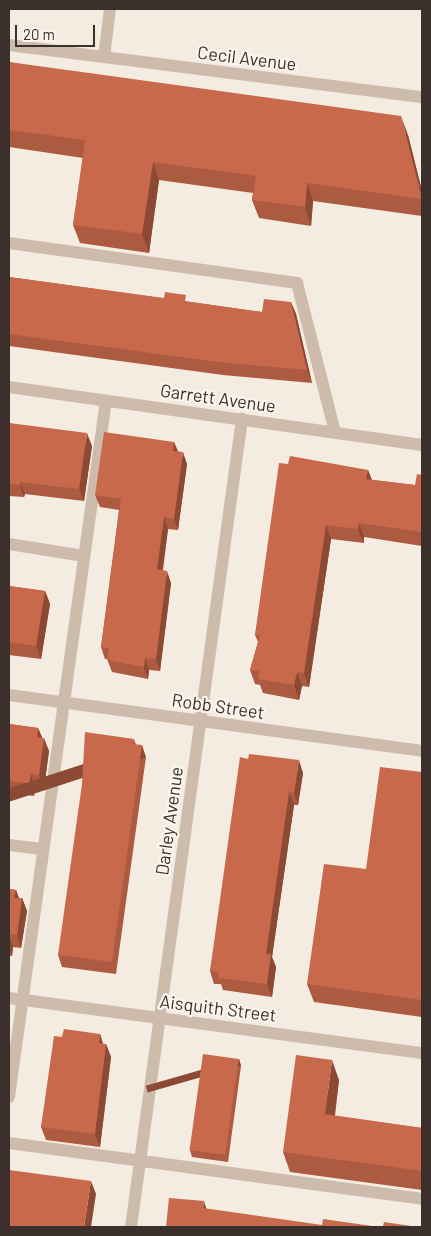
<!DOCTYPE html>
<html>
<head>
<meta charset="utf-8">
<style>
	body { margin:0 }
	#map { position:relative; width:431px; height:1236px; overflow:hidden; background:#f4ebe1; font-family:Barlow,sans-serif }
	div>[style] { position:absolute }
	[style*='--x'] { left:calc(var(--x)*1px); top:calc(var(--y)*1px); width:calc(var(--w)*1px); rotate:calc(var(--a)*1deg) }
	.minor>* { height:12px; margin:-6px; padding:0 6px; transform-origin:6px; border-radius:6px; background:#cdbbac }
	.wall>* { inset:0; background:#ac5a40 }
	.shaded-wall>* { inset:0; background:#8c4a34; transform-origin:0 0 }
	.building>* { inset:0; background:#c8694b; transform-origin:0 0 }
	span { translate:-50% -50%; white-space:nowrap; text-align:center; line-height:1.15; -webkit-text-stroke:4.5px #fbf5ee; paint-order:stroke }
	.street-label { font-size:18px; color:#3b302b }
	.frame { position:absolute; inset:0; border:10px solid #3b302b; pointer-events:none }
	.scale { position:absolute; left:15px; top:25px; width:80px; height:22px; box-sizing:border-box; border:2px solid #3b302b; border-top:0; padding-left:6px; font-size:15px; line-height:18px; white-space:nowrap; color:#3b302b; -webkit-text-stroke:4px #fbf5ee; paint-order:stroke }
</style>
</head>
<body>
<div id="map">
	<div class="minor">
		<div style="--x:9;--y:45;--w:416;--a:7.2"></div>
		<div style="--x:104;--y:57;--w:48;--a:-82.9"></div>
		<div style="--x:9;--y:243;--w:291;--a:7.9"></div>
		<div style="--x:297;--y:283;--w:154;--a:75.7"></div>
		<div style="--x:9;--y:387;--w:417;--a:8"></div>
		<div style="--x:9;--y:544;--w:76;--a:9.1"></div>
		<div style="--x:9;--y:695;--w:417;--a:7.7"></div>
		<div style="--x:9;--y:845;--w:33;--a:7"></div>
		<div style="--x:9;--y:998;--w:417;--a:7.6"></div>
		<div style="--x:9;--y:1097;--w:703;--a:-82.07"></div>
		<div style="--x:9;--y:1143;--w:417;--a:7.7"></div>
		<div style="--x:131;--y:1227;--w:816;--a:-82.18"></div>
	</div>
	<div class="wall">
		<div style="clip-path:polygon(9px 62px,408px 135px,422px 191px,422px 216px,313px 201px,311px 226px,259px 218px,252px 200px,253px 193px,159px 180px,149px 253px,80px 243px,73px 225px,83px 158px,9px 147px)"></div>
		<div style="clip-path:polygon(9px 277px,262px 312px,291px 302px,296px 314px,312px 383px,223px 375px,9px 346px)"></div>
		<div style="clip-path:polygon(9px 423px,92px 446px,84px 501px,25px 494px,24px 497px,9px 496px)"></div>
		<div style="clip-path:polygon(174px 442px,178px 451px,187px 464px,178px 530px,168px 529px,163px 570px,171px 583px,160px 671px,149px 670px,148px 679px,112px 672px,107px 659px,105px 659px,101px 647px,119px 510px,100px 507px,95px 495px)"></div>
		<div style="clip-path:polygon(288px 464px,368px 470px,372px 480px,415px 485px,422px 475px,422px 546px,364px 537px,364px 543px,331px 539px,309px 687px,302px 686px,299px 700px,263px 693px,260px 685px,255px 684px,250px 670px,258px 642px,255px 635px)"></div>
		<div style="clip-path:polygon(9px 586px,45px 591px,50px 604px,41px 659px,9px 655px)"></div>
		<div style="clip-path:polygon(9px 724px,38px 728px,42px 737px,49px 751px,44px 788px,35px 787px,34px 796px,9px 793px)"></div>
		<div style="clip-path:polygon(134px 739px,136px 745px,146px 757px,116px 974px,62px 967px,58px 955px)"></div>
		<div style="clip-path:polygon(248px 759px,303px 773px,298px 805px,294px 805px,272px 957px,276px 967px,272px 997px,223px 990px,221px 984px,214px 984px,210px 971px)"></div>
		<div style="clip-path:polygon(422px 772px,422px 1017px,314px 1002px,307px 984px,366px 869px)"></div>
		<div style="clip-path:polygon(9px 889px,16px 890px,19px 898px,22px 898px,27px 911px,21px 948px,13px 947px,12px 956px,9px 956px)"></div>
		<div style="clip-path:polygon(100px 1034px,103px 1044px,106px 1044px,111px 1057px,100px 1147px,46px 1140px,41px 1127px,62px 1037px)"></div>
		<div style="clip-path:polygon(239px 1059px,241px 1066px,228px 1162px,192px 1157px,190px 1150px)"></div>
		<div style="clip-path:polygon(339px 1080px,335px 1116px,422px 1128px,422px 1190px,290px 1172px,283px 1152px)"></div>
	</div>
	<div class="shaded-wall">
		<div style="clip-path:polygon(401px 116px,408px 135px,422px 191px,422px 198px)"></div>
		<div style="clip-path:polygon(153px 162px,159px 180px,149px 253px,142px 234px)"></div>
		<div style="clip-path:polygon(307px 183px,313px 201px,311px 226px,305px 207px)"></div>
		<div style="clip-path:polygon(291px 302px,296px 314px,312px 383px,307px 370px)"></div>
		<div style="clip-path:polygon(87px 433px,92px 446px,84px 501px,79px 489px)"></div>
		<div style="clip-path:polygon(174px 442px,178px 454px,173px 451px)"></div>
		<div style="clip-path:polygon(183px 452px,187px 464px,178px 530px,174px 519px)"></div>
		<div style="clip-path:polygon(368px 470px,373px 484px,366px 479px)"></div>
		<div style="clip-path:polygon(20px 482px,25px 494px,24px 497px,20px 485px)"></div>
		<div style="clip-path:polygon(164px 517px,168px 529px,161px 581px,157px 569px)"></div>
		<div style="clip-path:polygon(359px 523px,364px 537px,364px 543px,358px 529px)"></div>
		<div style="clip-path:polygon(326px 525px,331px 539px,309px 687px,304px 673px)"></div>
		<div style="clip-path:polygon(167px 571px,171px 583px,160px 671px,156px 659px)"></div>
		<div style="clip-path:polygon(45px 591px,50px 604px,41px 659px,36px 646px)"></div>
		<div style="clip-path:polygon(145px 658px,149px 670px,148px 679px,144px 667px)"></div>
		<div style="clip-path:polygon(297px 672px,302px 686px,299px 700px,294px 685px)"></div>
		<div style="clip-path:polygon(38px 728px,43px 740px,37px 737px)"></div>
		<div style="clip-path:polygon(44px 738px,49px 751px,44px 788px,39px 775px)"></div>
		<div style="left:142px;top:745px;width:13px;height:219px;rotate:72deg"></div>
		<div style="clip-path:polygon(299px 760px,303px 773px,298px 805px,294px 793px)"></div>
		<div style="clip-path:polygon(31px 774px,35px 787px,34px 796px,29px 783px)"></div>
		<div style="clip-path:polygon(289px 792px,294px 805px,272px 957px,276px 967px,272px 997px,267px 984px,266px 954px)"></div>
		<div style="clip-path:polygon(16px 890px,20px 902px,14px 898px)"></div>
		<div style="clip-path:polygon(22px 898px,27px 911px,21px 948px,17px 935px)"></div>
		<div style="clip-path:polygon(9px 934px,13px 947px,12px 956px,9px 947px)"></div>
		<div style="clip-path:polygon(100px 1034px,104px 1047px,99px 1043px)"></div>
		<div style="clip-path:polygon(106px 1044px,111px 1057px,100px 1147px,95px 1134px)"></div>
		<div style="left:239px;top:1059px;width:7px;height:97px;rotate:74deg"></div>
		<div style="clip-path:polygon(332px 1060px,339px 1080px,332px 1134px,325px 1114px)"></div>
		<div style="clip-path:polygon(91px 1181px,96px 1194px,91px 1227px,84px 1227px)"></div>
		<div style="clip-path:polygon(204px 1201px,208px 1214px,203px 1208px)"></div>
	</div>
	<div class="building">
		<div style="clip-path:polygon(9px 62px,401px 116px,422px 199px,307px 183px,305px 207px,252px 200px,256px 176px,153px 162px,142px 234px,73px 225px,85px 140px,9px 130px)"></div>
		<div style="clip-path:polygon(9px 277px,164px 298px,165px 292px,186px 295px,185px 301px,262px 312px,264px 299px,291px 302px,307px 370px,218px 362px,9px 334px)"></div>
		<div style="clip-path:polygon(9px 423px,87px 433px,79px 489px,20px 482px,20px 485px,9px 484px)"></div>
		<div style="clip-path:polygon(104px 432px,174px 442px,173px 451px,183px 452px,174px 519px,164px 517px,157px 569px,167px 571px,156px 659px,145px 658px,144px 667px,107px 660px,109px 648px,101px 647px,121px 499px,95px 495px)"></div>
		<div style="clip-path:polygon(290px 456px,368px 470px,366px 479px,415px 485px,417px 474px,422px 475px,422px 532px,359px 523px,358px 529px,326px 525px,304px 673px,297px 672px,294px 685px,258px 679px,259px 671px,250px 670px,260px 635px,255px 635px,279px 463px,288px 464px)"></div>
		<div style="clip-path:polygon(9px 586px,45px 591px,36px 646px,9px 642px)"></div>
		<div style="clip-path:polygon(9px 724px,38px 728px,37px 737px,44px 738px,39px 775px,31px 774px,29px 783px,9px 781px)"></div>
		<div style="clip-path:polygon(85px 732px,134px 739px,133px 744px,142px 745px,112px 962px,58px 955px,82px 784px)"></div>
		<div style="clip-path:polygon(249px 754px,299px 760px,294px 793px,289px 792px,266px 954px,271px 954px,267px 984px,218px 978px,219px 972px,210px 971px,240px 757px,248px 759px)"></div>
		<div style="clip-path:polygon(380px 767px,422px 772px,422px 1000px,307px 984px,324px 864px,366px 869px)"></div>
		<div style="clip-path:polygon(9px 889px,16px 890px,14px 898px,22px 898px,17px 935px,9px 934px)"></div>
		<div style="clip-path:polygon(64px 1029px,100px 1034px,99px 1043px,106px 1044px,95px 1134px,41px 1127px,54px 1036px,62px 1037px)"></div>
		<div style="left:203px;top:1054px;width:36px;height:97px;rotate:8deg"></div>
		<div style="clip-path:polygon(296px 1055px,332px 1060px,325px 1114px,422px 1128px,422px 1171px,283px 1152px)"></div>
		<div style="clip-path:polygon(9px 1170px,91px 1181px,84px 1227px,9px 1227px)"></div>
		<div style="clip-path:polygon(169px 1198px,204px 1201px,203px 1208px,322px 1225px,323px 1219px,379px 1227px,166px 1227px)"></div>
		<div style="clip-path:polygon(384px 1222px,418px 1227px,383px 1227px)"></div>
	</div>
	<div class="street-label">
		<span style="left:247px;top:58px;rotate:7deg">Cecil Avenue</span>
		<span style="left:218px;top:398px;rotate:8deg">Garrett Avenue</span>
		<span style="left:218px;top:706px;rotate:8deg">Robb Street</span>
		<span style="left:169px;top:821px;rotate:-82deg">Darley Avenue</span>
		<span style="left:218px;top:1008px;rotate:7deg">Aisquith Street</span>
	</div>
	<div class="frame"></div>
	<div class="scale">20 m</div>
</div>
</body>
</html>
